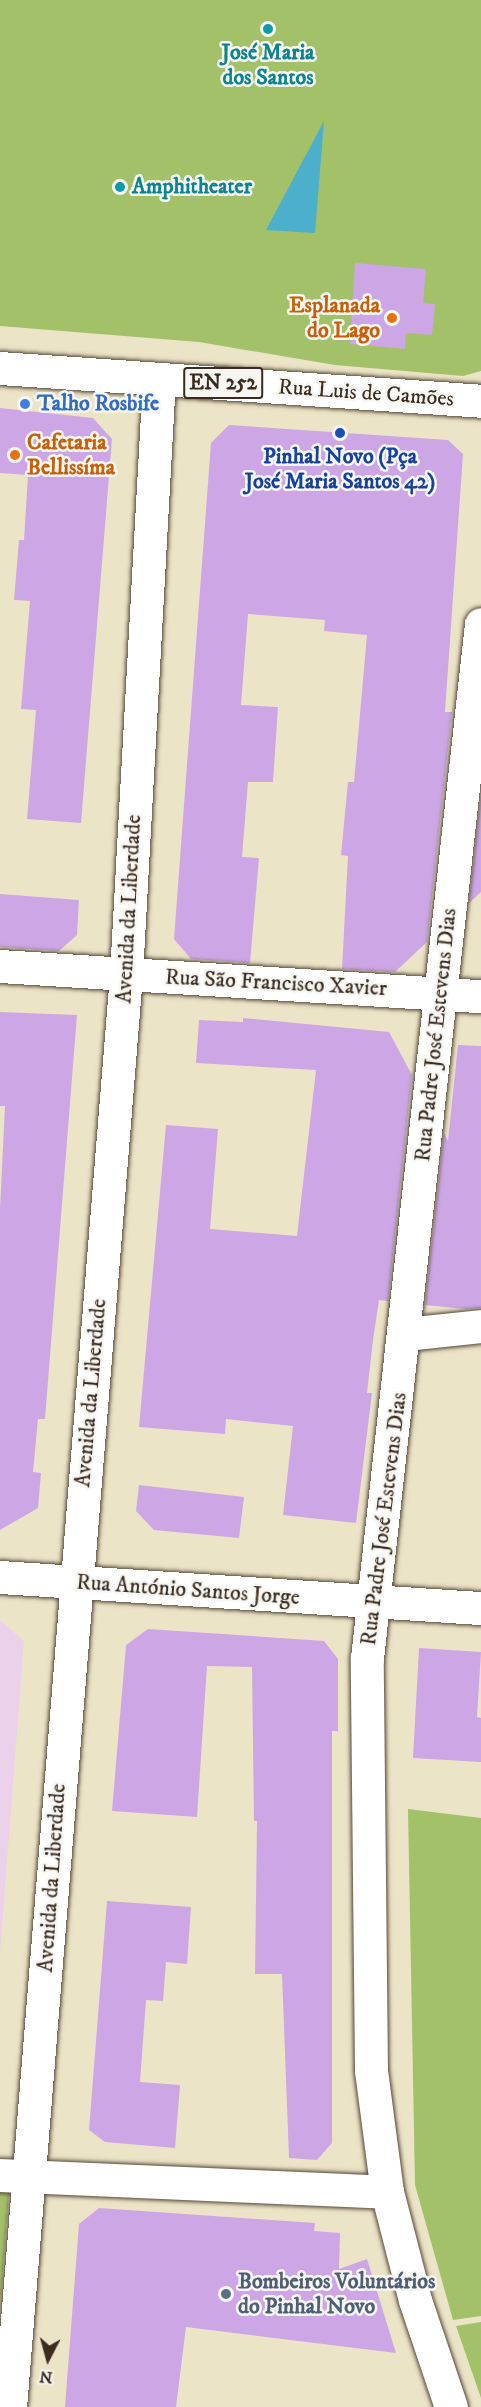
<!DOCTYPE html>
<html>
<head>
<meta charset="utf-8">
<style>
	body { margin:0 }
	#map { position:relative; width:481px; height:2407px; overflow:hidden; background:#ece4c7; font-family:"IM FELL DW Pica",serif }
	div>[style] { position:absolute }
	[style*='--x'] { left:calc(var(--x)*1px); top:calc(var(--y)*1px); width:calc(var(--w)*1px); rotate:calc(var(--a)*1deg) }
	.built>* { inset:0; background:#ecd1ea }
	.green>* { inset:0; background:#a2c169 }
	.water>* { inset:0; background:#4cafcb }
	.building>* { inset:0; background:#cda7e5 }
	.roads { filter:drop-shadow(0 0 2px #564637) drop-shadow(0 0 2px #564637) }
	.minor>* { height:33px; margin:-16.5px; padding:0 16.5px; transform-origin:16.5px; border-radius:16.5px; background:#fff }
	.primary>* { height:33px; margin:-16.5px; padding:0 16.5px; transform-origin:16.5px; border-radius:16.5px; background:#fff }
	.dots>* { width:16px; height:16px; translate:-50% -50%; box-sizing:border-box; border:3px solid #f6f6f2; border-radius:50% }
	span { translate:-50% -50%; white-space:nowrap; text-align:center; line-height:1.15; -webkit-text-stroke:5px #f6f6f2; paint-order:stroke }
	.shield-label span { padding:2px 4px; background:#f6f6f2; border:2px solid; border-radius:4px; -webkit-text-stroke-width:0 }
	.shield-label { font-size:21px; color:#3b2a1e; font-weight:700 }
	.culture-label { font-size:22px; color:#0d838f; font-weight:700 }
	.left { translate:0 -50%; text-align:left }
	.food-label { font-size:22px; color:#c56008; font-weight:700 }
	.right { translate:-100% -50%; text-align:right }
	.street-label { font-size:22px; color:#3b2a1e }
	.shop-label { font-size:22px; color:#366cbe; font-weight:700 }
	.transit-label { font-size:22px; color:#164399; font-weight:700 }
	.service-label { font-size:22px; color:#4e5e75; font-weight:700 }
	.north { position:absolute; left:18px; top:2329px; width:60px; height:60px; -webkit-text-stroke:4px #f6f6f2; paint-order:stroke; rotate:186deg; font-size:16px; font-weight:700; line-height:24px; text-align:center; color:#3b2a1e }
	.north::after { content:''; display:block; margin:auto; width:21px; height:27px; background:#3b2a1e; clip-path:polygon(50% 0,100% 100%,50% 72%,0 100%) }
</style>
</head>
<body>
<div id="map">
	<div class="built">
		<div style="clip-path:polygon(0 1620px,24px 1641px,0 1952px)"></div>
	</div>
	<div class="green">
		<div style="clip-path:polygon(0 0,481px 0,481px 371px,463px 376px,335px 365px,199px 342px,0 326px)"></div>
		<div style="clip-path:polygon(408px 1809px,481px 1818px,481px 2316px,453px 2320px,415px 2185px)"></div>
		<div style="clip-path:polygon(0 2192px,9px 2193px,0 2308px)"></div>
		<div style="clip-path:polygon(481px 2322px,481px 2398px,456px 2326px)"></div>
	</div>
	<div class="water">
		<div style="clip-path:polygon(324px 121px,315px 233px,266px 230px)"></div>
	</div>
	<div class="building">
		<div style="clip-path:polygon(355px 263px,426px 269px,423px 303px,435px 304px,432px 335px,406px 333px,405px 349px,350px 344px)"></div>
		<div style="clip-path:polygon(0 408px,93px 418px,112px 439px,81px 823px,27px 819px,36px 710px,21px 709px,30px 601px,14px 600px,19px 540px,24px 540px,28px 475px,0 473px)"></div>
		<div style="clip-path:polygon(229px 425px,448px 440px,463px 454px,445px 712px,452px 712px,427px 942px,395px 972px,342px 969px,348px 856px,341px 855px,348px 782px,354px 782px,367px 635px,324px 631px,325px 620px,248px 614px,241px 705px,278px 707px,273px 782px,248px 782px,242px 857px,259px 858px,250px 963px,191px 959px,174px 939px,211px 443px)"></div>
		<div style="clip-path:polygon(481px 795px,481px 892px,469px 903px)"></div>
		<div style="clip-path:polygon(0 894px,79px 900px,77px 935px,59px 951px,0 947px)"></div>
		<div style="clip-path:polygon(0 1012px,77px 1015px,45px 1419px,38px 1419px,33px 1472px,41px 1473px,38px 1508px,0 1530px,0 1209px,5px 1106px,0 1106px)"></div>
		<div style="clip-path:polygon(243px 1018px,389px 1032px,412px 1075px,388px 1301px,379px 1300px,373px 1340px,367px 1393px,372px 1393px,356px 1523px,283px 1515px,293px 1426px,226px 1419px,225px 1434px,139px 1427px,166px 1125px,218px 1129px,210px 1229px,297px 1236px,316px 1070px,196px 1063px,199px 1020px,243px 1022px)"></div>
		<div style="clip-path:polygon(458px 1045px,481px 1046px,481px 1308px,465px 1309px,425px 1305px,444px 1133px,448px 1141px)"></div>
		<div style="clip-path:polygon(139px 1485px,244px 1497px,239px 1538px,154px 1530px,136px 1511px)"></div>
		<div style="clip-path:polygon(148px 1629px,324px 1641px,338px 1659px,338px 1731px,332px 1731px,332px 2143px,317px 2160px,289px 2158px,282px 1974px,255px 1974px,257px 1821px,254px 1821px,252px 1667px,207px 1666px,197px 1817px,112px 1811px,126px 1645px)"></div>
		<div style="clip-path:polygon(419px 1648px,481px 1652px,477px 1717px,481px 1718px,481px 1762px,413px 1758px)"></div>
		<div style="clip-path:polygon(107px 1901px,191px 1907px,187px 1964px,166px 1962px,163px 2001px,146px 2000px,140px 2082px,180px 2085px,175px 2148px,105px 2142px,89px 2130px)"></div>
		<div style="clip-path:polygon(99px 2208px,315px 2223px,314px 2231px,340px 2233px,339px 2269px,367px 2259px,396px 2353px,186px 2327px,176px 2407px,65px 2407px,79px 2224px)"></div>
	</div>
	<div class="roads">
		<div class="minor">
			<div style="--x:0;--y:966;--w:482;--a:3.6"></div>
			<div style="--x:405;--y:1334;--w:76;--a:-6"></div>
			<div style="--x:0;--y:1577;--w:482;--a:3.7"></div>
			<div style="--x:0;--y:2175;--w:387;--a:2.5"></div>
			<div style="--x:10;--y:2407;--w:1438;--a:-85.37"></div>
			<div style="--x:126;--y:974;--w:596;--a:-86.83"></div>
			<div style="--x:451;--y:2407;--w:113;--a:-108.6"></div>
			<div style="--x:415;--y:2300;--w:112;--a:-104.5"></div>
			<div style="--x:387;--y:2192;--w:123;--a:-97.5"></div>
			<div style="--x:371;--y:2070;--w:412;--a:-90.6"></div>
			<div style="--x:367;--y:1658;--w:1040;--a:-83.71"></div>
		</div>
		<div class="primary">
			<div style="--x:0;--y:368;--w:482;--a:3.9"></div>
		</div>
	</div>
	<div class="dots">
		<div style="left:268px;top:29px;background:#0f9aa8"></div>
		<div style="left:120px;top:187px;background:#0f9aa8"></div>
		<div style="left:392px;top:318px;background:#e8710a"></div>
		<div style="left:25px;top:404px;background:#3f7fe0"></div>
		<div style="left:340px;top:433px;background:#1a4fb4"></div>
		<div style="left:15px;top:455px;background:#e8710a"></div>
		<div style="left:226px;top:2294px;background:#5c6f8a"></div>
	</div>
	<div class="shield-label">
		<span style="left:223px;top:383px">EN 252</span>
	</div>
	<div class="culture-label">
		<span style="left:268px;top:65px">José Maria<br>dos Santos</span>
		<span class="left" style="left:132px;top:187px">Amphitheater</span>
	</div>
	<div class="food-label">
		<span class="right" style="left:380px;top:318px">Esplanada<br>do Lago</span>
		<span class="left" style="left:27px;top:455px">Cafetaria<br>Bellissíma</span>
	</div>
	<div class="street-label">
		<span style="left:366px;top:393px;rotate:4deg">Rua Luis de Camões</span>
		<span style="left:129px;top:909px;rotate:-87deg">Avenida da Liberdade</span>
		<span style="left:276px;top:983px;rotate:3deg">Rua São Francisco Xavier</span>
		<span style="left:436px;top:1035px;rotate:-84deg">Rua Padre José Estevens Dias</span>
		<span style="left:91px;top:1393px;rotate:-85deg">Avenida da Liberdade</span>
		<span style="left:384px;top:1519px;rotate:-83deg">Rua Padre José Estevens Dias</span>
		<span style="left:188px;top:1590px;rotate:4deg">Rua António Santos Jorge</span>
		<span style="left:52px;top:1878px;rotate:-86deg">Avenida da Liberdade</span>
	</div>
	<div class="shop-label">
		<span class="left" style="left:37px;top:404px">Talho Rosbife</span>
	</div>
	<div class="transit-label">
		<span style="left:340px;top:469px">Pinhal Novo (Pça<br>José Maria Santos 42)</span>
	</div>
	<div class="service-label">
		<span class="left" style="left:238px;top:2294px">Bombeiros Voluntários<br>do Pinhal Novo</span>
	</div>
	<div class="north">N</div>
</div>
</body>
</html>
